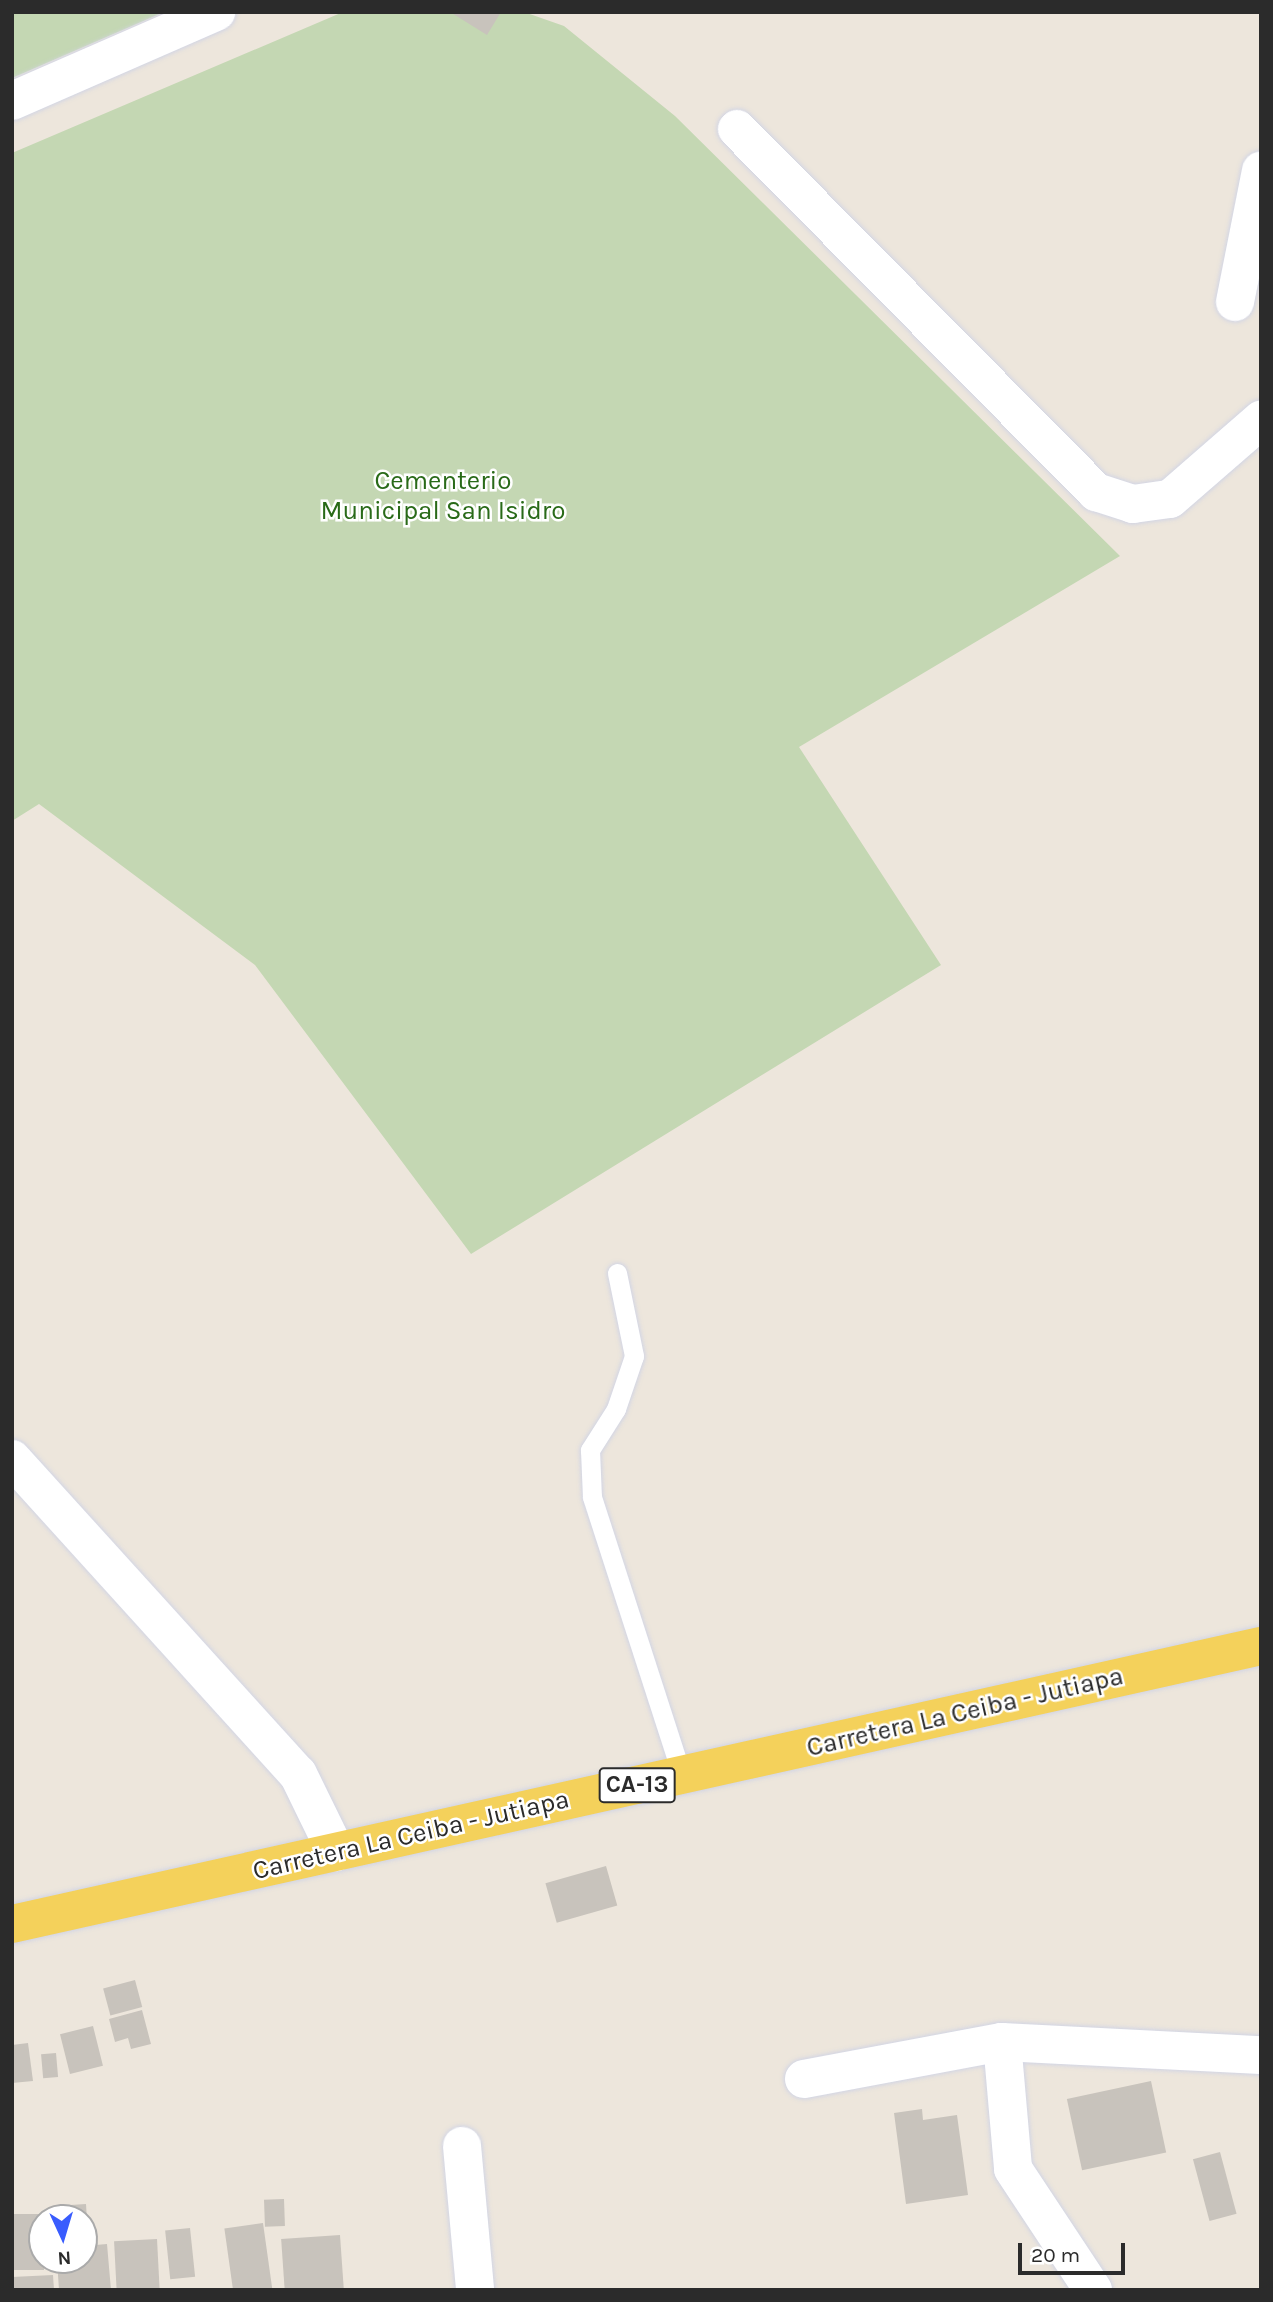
<!DOCTYPE html>
<html>
<head>
<meta charset="utf-8">
<style>
	body { margin:0 }
	#map { position:relative; width:1273px; height:2302px; overflow:hidden; background:#ede6dc; font-family:Karla,sans-serif }
	div>[style] { position:absolute }
	[style*='--x'] { left:calc(var(--x)*1px); top:calc(var(--y)*1px); width:calc(var(--w)*1px); rotate:calc(var(--a)*1deg) }
	.cemetery>* { inset:0; background:#c4d7b3 }
	.building>* { inset:0; background:#c8c3bc; transform-origin:0 0 }
	.roads { filter:drop-shadow(0 0 2px #d2d5e4) drop-shadow(0 0 2px #d2d5e4) }
	.service>* { height:19px; margin:-9.5px; padding:0 9.5px; transform-origin:9.5px; border-radius:9.5px; background:#fff }
	.minor>* { height:38px; margin:-19px; padding:0 19px; transform-origin:19px; border-radius:19px; background:#fff }
	.primary>* { height:38px; margin:-19px; padding:0 19px; transform-origin:19px; border-radius:19px; background:#f4d15b }
	span { translate:-50% -50%; white-space:nowrap; text-align:center; line-height:1.15; -webkit-text-stroke:5px #fff; paint-order:stroke }
	.shield-label span { padding:2px 5px; background:#fff; border:2px solid; border-radius:5px; -webkit-text-stroke-width:0 }
	.shield-label { font-size:24px; color:#2b2b2b; font-weight:700 }
	.park-label { font-size:26px; color:#296a18 }
	.street-label { font-size:26px; color:#2b2b2b }
	.frame { position:absolute; inset:0; border:14px solid #2b2b2b; pointer-events:none }
	.north { position:absolute; left:28px; top:2204px; width:70px; height:70px; box-sizing:border-box; background:#fff; border:2px solid #aaa; border-radius:50%; rotate:176deg; font-size:19px; font-weight:700; line-height:28px; text-align:center; color:#2b2b2b }
	.north::after { content:''; display:block; margin:auto; width:24px; height:32px; background:#395cfe; clip-path:polygon(50% 0,100% 100%,50% 72%,0 100%) }
	.scale { position:absolute; left:1018px; top:2243px; width:107px; height:32px; box-sizing:border-box; border:4px solid #2b2b2b; border-top:0; padding-left:9px; font-size:21px; line-height:24px; white-space:nowrap; color:#2b2b2b; -webkit-text-stroke:5px #fff; paint-order:stroke }
</style>
</head>
<body>
<div id="map">
	<div class="cemetery">
		<div style="clip-path:polygon(12px 12px,164px 12px,12px 78px)"></div>
		<div style="clip-path:polygon(343px 12px,524px 12px,564px 26px,675px 116px,1120px 556px,799px 747px,941px 965px,471px 1254px,255px 965px,39px 804px,12px 821px,12px 153px)"></div>
	</div>
	<div class="building">
		<div style="clip-path:polygon(450px 12px,501px 12px,487px 35px)"></div>
		<div style="left:606px;top:1866px;width:41px;height:63px;rotate:74deg"></div>
		<div style="left:135px;top:1980px;width:28px;height:33px;rotate:75deg"></div>
		<div style="clip-path:polygon(142px 2010px,151px 2044px,131px 2049px,128px 2038px,115px 2042px,109px 2019px)"></div>
		<div style="left:93px;top:2026px;width:41px;height:34px;rotate:76deg"></div>
		<div style="clip-path:polygon(28px 2043px,33px 2081px,12px 2083px,12px 2045px)"></div>
		<div style="left:56px;top:2053px;width:24px;height:15px;rotate:85deg"></div>
		<div style="left:1151px;top:2081px;width:73px;height:86px;rotate:78deg"></div>
		<div style="clip-path:polygon(922px 2109px,923px 2120px,957px 2115px,968px 2195px,906px 2204px,894px 2113px)"></div>
		<div style="left:1220px;top:2152px;width:64px;height:28px;rotate:75deg"></div>
		<div style="left:284px;top:2199px;width:27px;height:20px;rotate:88deg"></div>
		<div style="clip-path:polygon(86px 2204px,88px 2237px,84px 2218px,55px 2218px,55px 2206px)"></div>
		<div style="left:12px;top:2214px;width:32px;height:56px"></div>
		<div style="left:263px;top:2223px;width:68px;height:39px;rotate:82deg"></div>
		<div style="left:190px;top:2228px;width:49px;height:25px;rotate:84deg"></div>
		<div style="left:340px;top:2235px;width:55px;height:59px;rotate:86deg"></div>
		<div style="left:157px;top:2239px;width:51px;height:43px;rotate:87deg"></div>
		<div style="clip-path:polygon(107px 2244px,111px 2290px,59px 2290px,57px 2260px,84px 2260px,84px 2246px)"></div>
		<div style="clip-path:polygon(53px 2275px,54px 2290px,12px 2290px,12px 2277px)"></div>
	</div>
	<div class="roads">
		<div class="service">
			<div style="--x:617;--y:1273;--w:85;--a:78.4"></div>
			<div style="--x:634;--y:1356;--w:56;--a:108.8"></div>
			<div style="--x:616;--y:1409;--w:49;--a:122.4"></div>
			<div style="--x:590;--y:1450;--w:47;--a:87.6"></div>
			<div style="--x:592;--y:1497;--w:292;--a:72.1"></div>
		</div>
		<div class="minor">
			<div style="--x:12;--y:101;--w:223;--a:-23.6"></div>
			<div style="--x:737;--y:129;--w:511;--a:45.32"></div>
			<div style="--x:1096;--y:492;--w:39;--a:18"></div>
			<div style="--x:1133;--y:504;--w:37;--a:-8"></div>
			<div style="--x:1170;--y:499;--w:121;--a:-41"></div>
			<div style="--x:1235;--y:302;--w:134;--a:-78.8"></div>
			<div style="--x:12;--y:1459;--w:425;--a:47.8"></div>
			<div style="--x:298;--y:1774;--w:87;--a:64"></div>
			<div style="--x:1002;--y:2042;--w:127;--a:85"></div>
			<div style="--x:1013;--y:2169;--w:145;--a:56.5"></div>
			<div style="--x:804;--y:2079;--w:201;--a:-10.6"></div>
			<div style="--x:1002;--y:2042;--w:259;--a:2.9"></div>
			<div style="--x:462;--y:2146;--w:145;--a:84.8"></div>
		</div>
		<div class="primary">
			<div style="--x:12;--y:1924;--w:1280;--a:-12.55"></div>
		</div>
	</div>
	<div class="shield-label">
		<span style="left:637px;top:1785px">CA-13</span>
	</div>
	<div class="park-label">
		<span style="left:443px;top:496px">Cementerio<br>Municipal San Isidro</span>
	</div>
	<div class="street-label">
		<span style="left:965px;top:1712px;rotate:-13deg">Carretera La Ceiba - Jutiapa</span>
		<span style="left:411px;top:1835px;rotate:-13deg">Carretera La Ceiba - Jutiapa</span>
	</div>
	<div class="frame"></div>
	<div class="north">N</div>
	<div class="scale">20 m</div>
</div>
</body>
</html>
